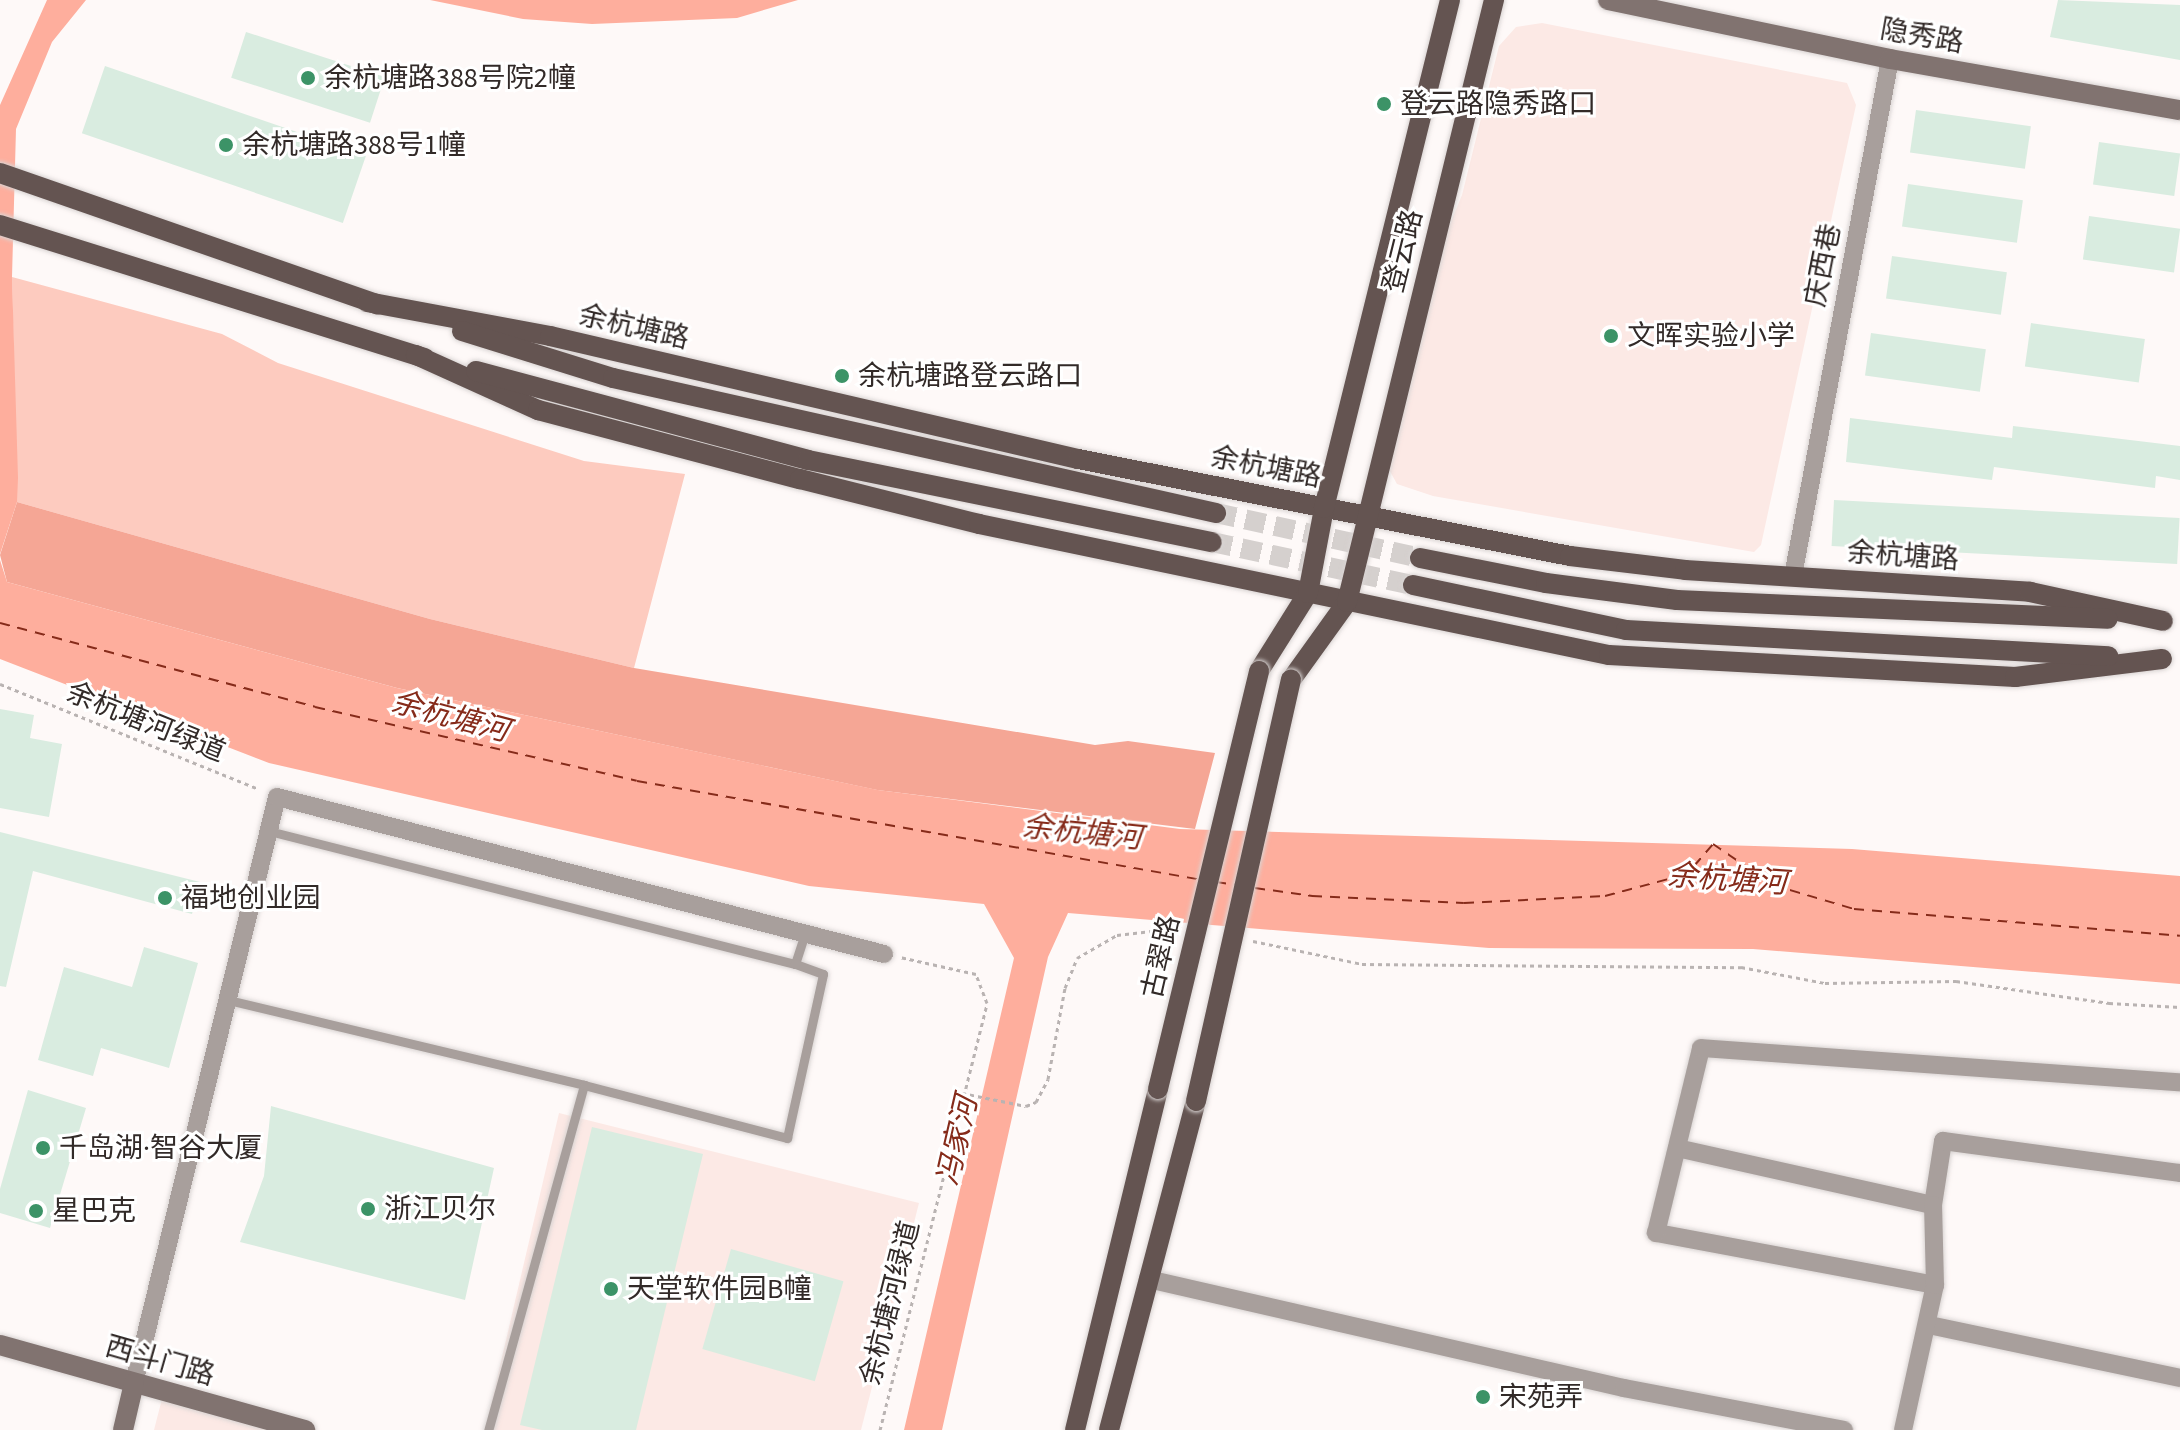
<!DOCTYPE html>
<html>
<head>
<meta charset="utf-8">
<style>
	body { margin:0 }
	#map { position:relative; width:2180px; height:1430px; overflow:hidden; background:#fef9f8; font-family:"Source Sans 3","Noto Sans SC",sans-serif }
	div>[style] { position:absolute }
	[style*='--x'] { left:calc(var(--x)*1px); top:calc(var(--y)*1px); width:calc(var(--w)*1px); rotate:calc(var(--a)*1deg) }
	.built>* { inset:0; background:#fce9e5 }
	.green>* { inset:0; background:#fdcbbf }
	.forest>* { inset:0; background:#f5a695 }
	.water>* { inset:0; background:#feae9d }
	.ferry>* { height:2px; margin-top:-1px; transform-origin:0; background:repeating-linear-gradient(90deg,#862b1a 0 10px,transparent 0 18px) }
	.building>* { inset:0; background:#d9ece0; transform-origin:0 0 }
	.primary-tunnel>* { height:20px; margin-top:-10px; transform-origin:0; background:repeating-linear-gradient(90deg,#d5d0ce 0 20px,transparent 0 30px) }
	.path>* { height:3px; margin-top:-1.5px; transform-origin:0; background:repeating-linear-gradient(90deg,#b9b3b2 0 4px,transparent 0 8px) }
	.roads { filter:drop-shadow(0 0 2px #d9d4d3) drop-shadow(0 0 2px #d9d4d3) }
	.lane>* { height:9px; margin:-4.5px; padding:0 4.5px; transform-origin:4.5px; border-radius:4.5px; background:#a89f9c }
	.street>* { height:18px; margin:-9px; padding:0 9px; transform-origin:9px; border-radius:9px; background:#a89f9c }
	.secondary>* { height:20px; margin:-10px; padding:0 10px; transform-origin:10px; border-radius:10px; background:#817370 }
	.primary>* { height:20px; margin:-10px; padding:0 10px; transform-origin:10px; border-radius:10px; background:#645451 }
	.bridges { filter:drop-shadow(0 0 2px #d9d4d3) drop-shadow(0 0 2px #d9d4d3) }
	.primary-bridge>* { height:20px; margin:-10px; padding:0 10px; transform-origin:10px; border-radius:10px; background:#645451 }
	.dots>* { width:22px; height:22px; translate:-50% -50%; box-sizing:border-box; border:4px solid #fff; border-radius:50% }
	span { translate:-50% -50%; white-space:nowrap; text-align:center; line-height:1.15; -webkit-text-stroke:6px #fff; paint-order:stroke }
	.street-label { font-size:28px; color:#322a28 }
	.poi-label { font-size:28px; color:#322a28 }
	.left { translate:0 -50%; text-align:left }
	.water-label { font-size:30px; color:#862b1a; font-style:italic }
</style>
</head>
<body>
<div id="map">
	<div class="built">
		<div style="clip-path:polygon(1542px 23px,1847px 83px,1856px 105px,1761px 545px,1754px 552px,1433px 496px,1397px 484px,1386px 464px,1435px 260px,1462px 195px,1499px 46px,1516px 27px)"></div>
		<div style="clip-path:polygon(559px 1113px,919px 1203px,861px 1430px,485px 1430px)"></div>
		<div style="clip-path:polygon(164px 1391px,306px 1430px,154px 1430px)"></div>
	</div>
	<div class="green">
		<div style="clip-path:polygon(12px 277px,222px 334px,278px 363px,584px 461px,685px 474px,634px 668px,430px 619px,17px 502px)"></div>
	</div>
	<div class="forest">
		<div style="clip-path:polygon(17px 502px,430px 619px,634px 668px,1095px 745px,1128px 741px,1215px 753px,1195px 829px,877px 790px,397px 688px,7px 582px,0 555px)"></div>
	</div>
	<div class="water">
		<div style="clip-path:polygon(47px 0,86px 0,52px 42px,16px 129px,12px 277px,18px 478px,17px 502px,0 554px,0 105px)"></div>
		<div style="clip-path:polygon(430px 0,798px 0,737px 18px,592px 24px,523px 19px)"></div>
		<div style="clip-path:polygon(0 560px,7px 582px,397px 688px,878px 790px,1180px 829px,1852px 849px,2180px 876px,2180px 984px,1753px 949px,1489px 948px,1068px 913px,1048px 957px,942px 1430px,904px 1430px,1014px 958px,984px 904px,809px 886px,269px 763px,0 659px)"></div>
	</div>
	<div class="ferry">
		<div style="--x:0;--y:623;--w:326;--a:14.9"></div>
		<div style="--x:315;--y:707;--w:330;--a:12.9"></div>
		<div style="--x:637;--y:781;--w:569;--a:9.93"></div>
		<div style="--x:1216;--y:882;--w:21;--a:8"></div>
		<div style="--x:1255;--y:888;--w:58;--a:8"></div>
		<div style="--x:1312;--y:896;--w:152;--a:2.6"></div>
		<div style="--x:1464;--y:903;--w:141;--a:-2.8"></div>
		<div style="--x:1605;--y:896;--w:69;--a:-15"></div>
		<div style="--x:1672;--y:878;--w:25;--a:-29"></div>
		<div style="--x:1694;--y:866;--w:29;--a:-49"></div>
		<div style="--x:1713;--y:844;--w:73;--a:34.3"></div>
		<div style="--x:1773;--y:885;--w:84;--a:16.5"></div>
		<div style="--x:1854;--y:909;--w:327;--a:4.7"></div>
	</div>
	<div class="building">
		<div style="clip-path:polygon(2058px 0,2180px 5px,2180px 60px,2050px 37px)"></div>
		<div style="left:246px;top:32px;width:146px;height:48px;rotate:18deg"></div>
		<div style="left:105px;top:66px;width:276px;height:71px;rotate:19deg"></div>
		<div style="left:1916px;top:110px;width:116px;height:43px;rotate:8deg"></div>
		<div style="left:2099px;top:142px;width:82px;height:43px;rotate:8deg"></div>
		<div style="left:1908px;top:184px;width:116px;height:43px;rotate:8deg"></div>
		<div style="left:2089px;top:216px;width:92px;height:44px;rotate:8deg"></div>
		<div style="left:1892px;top:256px;width:116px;height:43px;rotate:8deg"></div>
		<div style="left:2031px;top:323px;width:115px;height:44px;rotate:8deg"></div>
		<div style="left:1871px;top:333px;width:116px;height:43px;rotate:8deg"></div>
		<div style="clip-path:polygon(1850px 418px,2012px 438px,2013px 426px,2180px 446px,2180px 480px,2156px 476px,2155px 488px,1994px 467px,1992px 480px,1846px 462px)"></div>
		<div style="left:1834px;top:500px;width:346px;height:46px;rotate:3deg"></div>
		<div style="clip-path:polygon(0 709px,34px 715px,30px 738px,62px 744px,49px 817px,0 808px)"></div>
		<div style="clip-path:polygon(0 832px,200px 882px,192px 914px,33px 871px,6px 987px,0 986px)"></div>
		<div style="clip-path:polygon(144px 947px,198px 963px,169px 1068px,101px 1048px,93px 1076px,38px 1060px,64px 967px,132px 987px)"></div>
		<div style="clip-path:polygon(28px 1090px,86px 1108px,50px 1228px,0 1213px,0 1189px)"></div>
		<div style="clip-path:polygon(271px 1106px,494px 1168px,465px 1300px,240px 1242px,264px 1176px)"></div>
		<div style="clip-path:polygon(592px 1127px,703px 1154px,636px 1430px,542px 1430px,520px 1425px)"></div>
		<div style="left:731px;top:1249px;width:117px;height:104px;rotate:16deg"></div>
	</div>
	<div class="primary-tunnel">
		<div style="--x:1216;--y:513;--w:209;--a:12.4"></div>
		<div style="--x:1212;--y:542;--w:206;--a:12.1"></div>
	</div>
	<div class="path">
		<div style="--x:0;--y:684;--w:279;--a:22.1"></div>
		<div style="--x:1253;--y:941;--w:111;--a:11.9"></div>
		<div style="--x:1362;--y:964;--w:379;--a:0.5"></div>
		<div style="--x:1741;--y:967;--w:86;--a:10.8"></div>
		<div style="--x:1825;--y:983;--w:131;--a:-0.9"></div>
		<div style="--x:1956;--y:981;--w:155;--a:8.2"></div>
		<div style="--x:2109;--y:1003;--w:71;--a:3.2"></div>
		<div style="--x:962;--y:1093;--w:65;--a:11.5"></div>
		<div style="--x:1026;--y:1106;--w:11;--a:-22"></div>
		<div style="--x:1036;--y:1102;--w:26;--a:-62"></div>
		<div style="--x:1048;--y:1079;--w:93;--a:-79.4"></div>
		<div style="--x:1065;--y:988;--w:32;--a:-68"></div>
		<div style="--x:1077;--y:958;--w:46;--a:-29.9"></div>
		<div style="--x:1117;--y:935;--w:61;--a:-6.5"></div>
		<div style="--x:880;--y:1430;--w:440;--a:-75.9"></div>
		<div style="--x:987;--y:1003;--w:31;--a:-111"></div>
		<div style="--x:976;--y:974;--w:78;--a:-167.4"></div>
	</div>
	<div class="roads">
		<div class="lane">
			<div style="--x:269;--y:831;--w:543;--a:14.19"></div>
			<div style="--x:795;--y:964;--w:32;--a:-72"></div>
			<div style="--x:228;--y:1000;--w:366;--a:13.4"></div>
			<div style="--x:584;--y:1085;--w:358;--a:105.5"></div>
			<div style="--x:584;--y:1085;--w:210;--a:14.6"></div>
			<div style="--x:787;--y:1138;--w:168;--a:-77.6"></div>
			<div style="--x:823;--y:974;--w:30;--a:-160"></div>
		</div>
		<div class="street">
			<div style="--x:1793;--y:576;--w:526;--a:-79.37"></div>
			<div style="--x:1677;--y:1148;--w:262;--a:12.6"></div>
			<div style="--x:1933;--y:1205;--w:65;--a:-81.1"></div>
			<div style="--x:1943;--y:1141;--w:239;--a:7.7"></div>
			<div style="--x:1148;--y:1279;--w:488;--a:12.9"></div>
			<div style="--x:1624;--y:1388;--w:224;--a:10.8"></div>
			<div style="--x:1935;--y:1285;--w:284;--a:-169.4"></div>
			<div style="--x:1656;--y:1233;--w:190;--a:-76.3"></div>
			<div style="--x:1701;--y:1048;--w:480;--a:4.1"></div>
			<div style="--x:1929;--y:1325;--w:257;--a:11.9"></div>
			<div style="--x:134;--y:1383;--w:603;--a:-76.29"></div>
			<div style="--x:277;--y:797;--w:627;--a:14.5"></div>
			<div style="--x:1903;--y:1430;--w:148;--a:-77.6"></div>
			<div style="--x:1935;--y:1285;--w:80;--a:-91.4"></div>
		</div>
		<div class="secondary">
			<div style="--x:1608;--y:0;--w:288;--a:11.8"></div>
			<div style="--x:1890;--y:59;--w:294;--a:10"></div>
			<div style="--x:0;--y:1345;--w:317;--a:15.6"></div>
			<div style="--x:123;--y:1430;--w:48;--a:-76.8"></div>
		</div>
		<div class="primary">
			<div style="--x:0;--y:173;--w:400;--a:19.2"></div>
			<div style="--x:0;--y:225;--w:445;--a:17.4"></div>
			<div style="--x:367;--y:302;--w:186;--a:10.5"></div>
			<div style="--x:550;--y:336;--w:542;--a:13.11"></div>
			<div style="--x:1078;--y:459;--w:501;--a:11.15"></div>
			<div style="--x:1570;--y:556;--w:116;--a:6.9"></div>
			<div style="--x:1685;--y:570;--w:346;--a:3.6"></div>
			<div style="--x:2030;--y:592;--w:136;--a:12.3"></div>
			<div style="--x:462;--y:331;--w:158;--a:17.3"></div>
			<div style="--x:613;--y:378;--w:618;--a:12.62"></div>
			<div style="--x:416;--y:355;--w:134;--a:24.3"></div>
			<div style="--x:538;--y:410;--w:271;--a:14.8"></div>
			<div style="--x:800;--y:479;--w:185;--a:14.1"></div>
			<div style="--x:979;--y:524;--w:643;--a:11.75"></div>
			<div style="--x:1609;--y:655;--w:407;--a:3.1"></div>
			<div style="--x:2015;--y:677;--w:148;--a:-7"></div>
			<div style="--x:476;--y:371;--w:344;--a:15"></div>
			<div style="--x:808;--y:460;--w:412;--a:11.5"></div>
			<div style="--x:1420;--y:558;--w:128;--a:11.2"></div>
			<div style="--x:1546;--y:583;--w:132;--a:7.4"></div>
			<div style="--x:1677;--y:600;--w:431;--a:2.5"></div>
			<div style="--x:1413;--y:585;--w:218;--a:11.9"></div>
			<div style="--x:1626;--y:630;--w:483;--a:3.1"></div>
			<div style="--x:1259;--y:671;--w:92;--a:-57.9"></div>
			<div style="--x:1308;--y:593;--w:86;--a:-79.3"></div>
			<div style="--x:1324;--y:508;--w:523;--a:-76.07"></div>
			<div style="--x:1291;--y:680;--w:96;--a:-54.3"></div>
			<div style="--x:1347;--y:602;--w:620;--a:-76.28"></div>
			<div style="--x:1075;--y:1430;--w:351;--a:-76.3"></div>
			<div style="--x:1109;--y:1430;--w:340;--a:-75.2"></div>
		</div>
	</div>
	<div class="bridges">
		<div class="primary-bridge">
			<div style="--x:1158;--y:1089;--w:430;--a:-76.4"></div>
			<div style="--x:1196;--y:1101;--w:432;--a:-77.3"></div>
		</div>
	</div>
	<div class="dots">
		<div style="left:308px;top:78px;background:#3c9367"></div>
		<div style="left:1384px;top:104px;background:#3c9367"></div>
		<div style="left:226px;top:145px;background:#3c9367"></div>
		<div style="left:1611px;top:336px;background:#3c9367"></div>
		<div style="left:842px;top:376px;background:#3c9367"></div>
		<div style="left:165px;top:898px;background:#3c9367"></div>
		<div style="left:43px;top:1148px;background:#3c9367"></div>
		<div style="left:368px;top:1209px;background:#3c9367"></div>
		<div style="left:36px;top:1211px;background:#3c9367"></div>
		<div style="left:611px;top:1289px;background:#3c9367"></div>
		<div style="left:1483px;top:1397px;background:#3c9367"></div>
	</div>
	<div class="street-label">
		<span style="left:1922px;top:36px;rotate:10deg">隐秀路</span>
		<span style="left:1403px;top:251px;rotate:-76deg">登云路</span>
		<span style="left:1823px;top:265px;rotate:-79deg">庆西巷</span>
		<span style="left:634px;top:327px;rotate:13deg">余杭塘路</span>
		<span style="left:1266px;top:467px;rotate:11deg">余杭塘路</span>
		<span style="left:1903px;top:556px;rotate:4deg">余杭塘路</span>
		<span style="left:146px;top:722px;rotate:22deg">余杭塘河绿道</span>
		<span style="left:1161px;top:957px;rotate:-77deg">古翠路</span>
		<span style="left:890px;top:1303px;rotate:-76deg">余杭塘河绿道</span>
		<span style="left:160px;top:1361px;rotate:16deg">西斗门路</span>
	</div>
	<div class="poi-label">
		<span class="left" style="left:324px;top:78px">余杭塘路388号院2幢</span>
		<span class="left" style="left:1400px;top:104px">登云路隐秀路口</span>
		<span class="left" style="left:242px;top:145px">余杭塘路388号1幢</span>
		<span class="left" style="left:1627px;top:336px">文晖实验小学</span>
		<span class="left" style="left:858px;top:376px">余杭塘路登云路口</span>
		<span class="left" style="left:181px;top:898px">福地创业园</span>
		<span class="left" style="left:59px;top:1148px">千岛湖·智谷大厦</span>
		<span class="left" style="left:384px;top:1209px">浙江贝尔</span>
		<span class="left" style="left:52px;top:1211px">星巴克</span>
		<span class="left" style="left:627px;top:1289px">天堂软件园B幢</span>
		<span class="left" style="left:1499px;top:1397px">宋苑弄</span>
	</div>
	<div class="water-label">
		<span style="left:450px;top:717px;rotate:15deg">余杭塘河</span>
		<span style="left:1082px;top:833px;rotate:6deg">余杭塘河</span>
		<span style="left:1727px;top:880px;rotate:4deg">余杭塘河</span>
		<span style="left:958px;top:1141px;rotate:-77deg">冯家河</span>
	</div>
</div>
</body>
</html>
